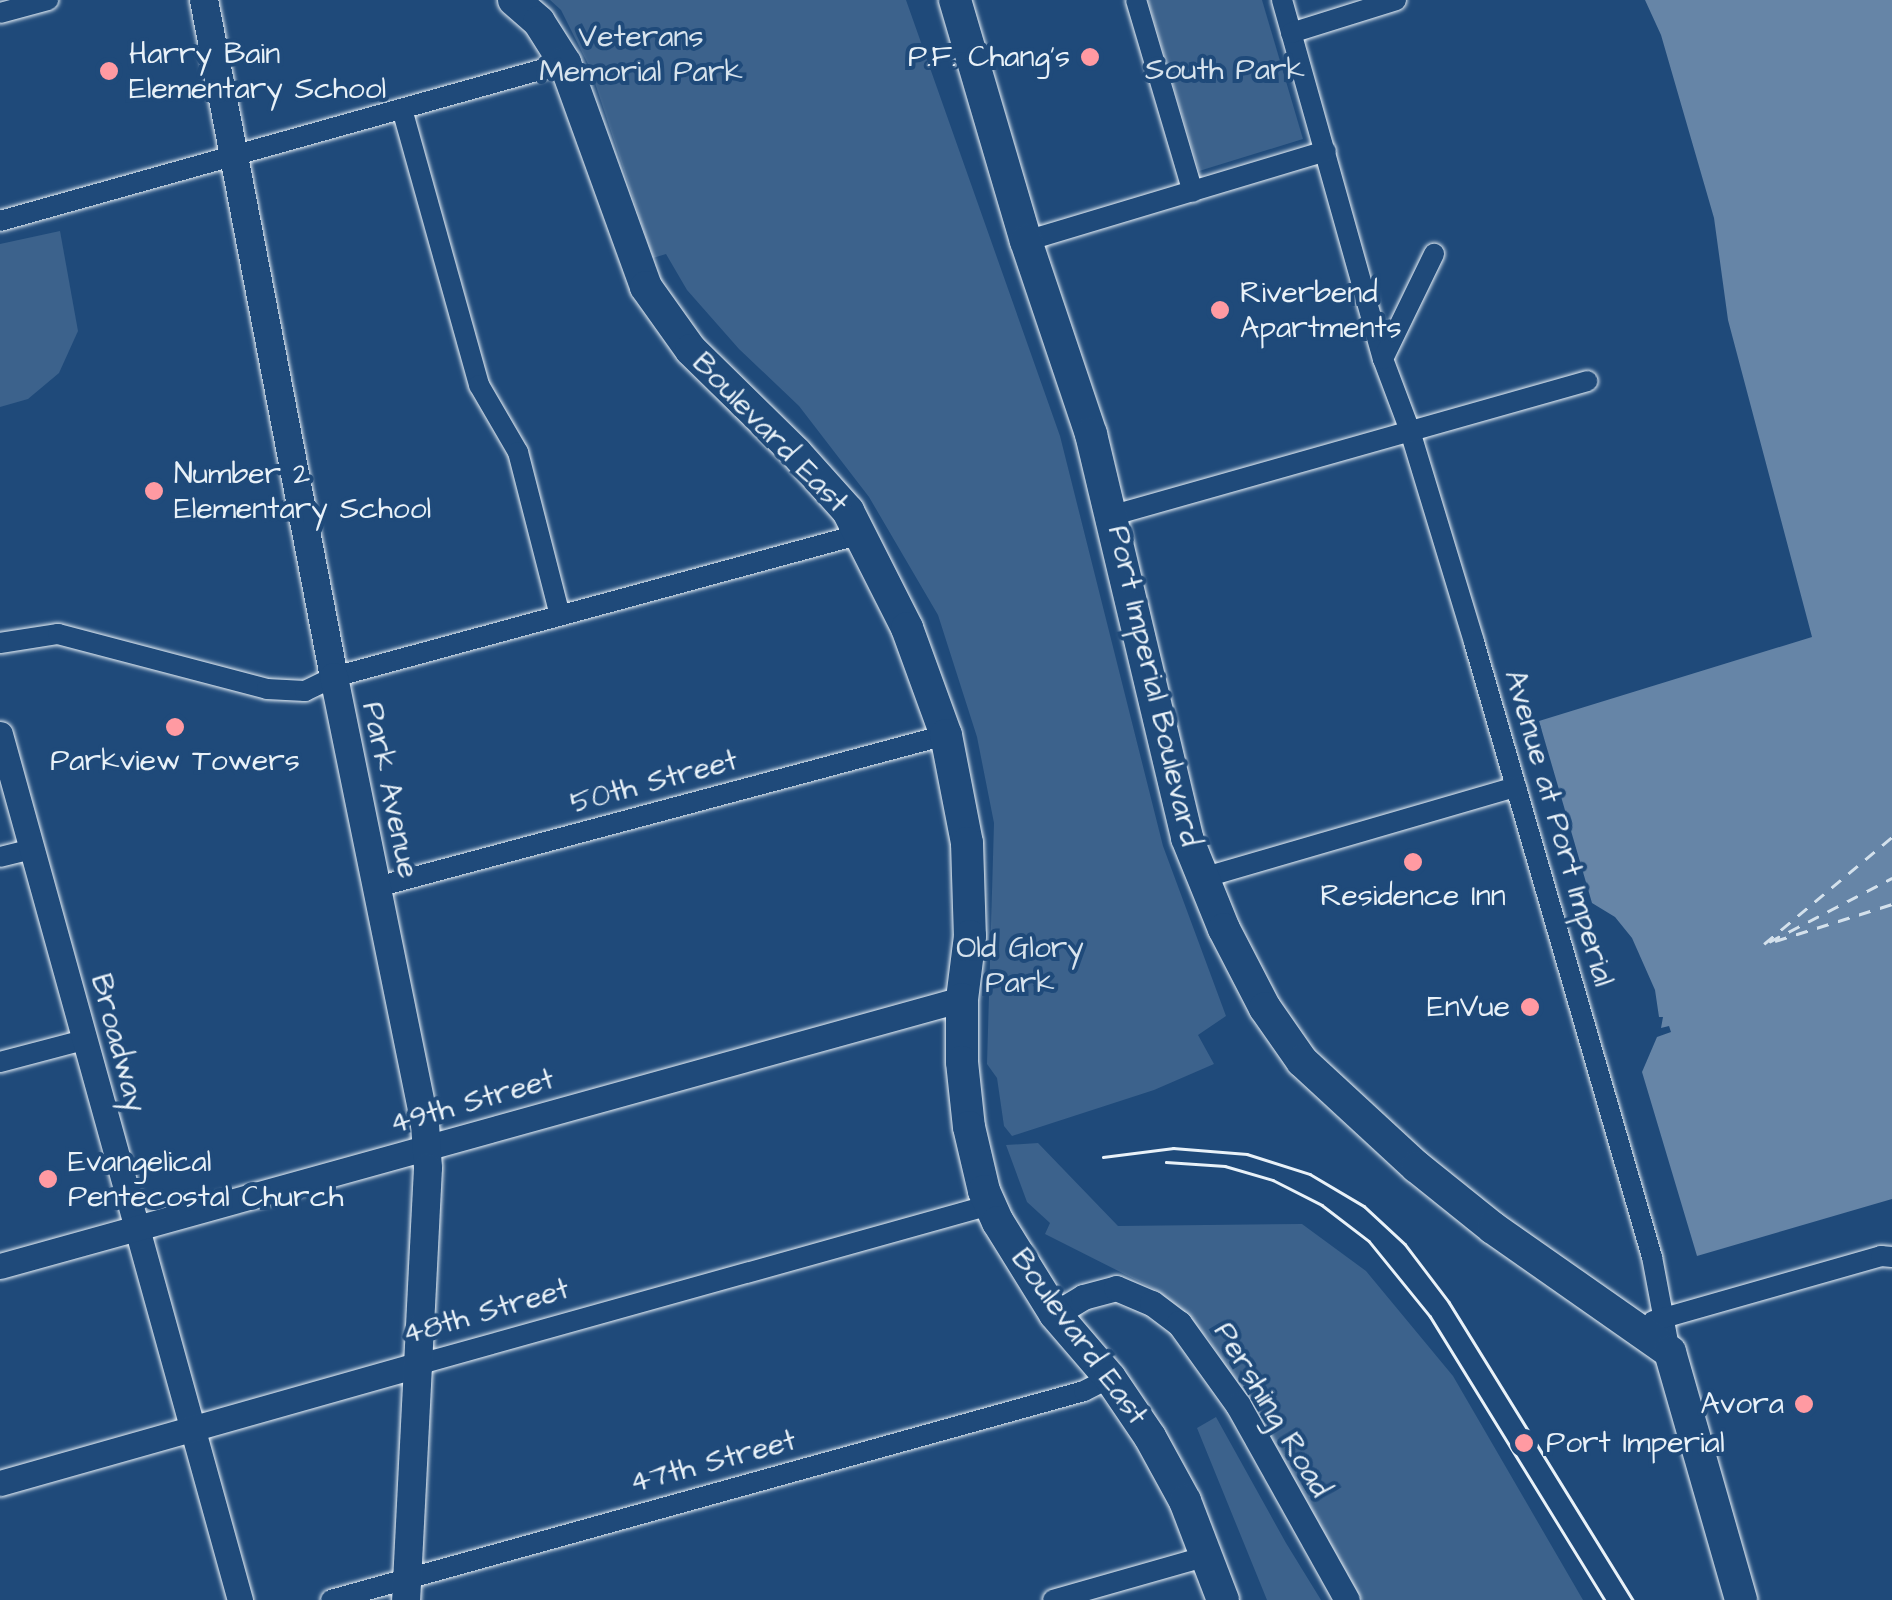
<!DOCTYPE html>
<html>
<head>
<meta charset="utf-8">
<style>
	body { margin:0 }
	#map { position:relative; width:1892px; height:1600px; overflow:hidden; background:#1f4a7a; font-family:"Architects Daughter",sans-serif }
	div>[style] { position:absolute }
	[style*='--x'] { left:calc(var(--x)*1px); top:calc(var(--y)*1px); width:calc(var(--w)*1px); rotate:calc(var(--a)*1deg) }
	.green>* { inset:0; background:#3c628c }
	.water>* { inset:0; background:#6685a7 }
	.ferry>* { height:2.5px; margin-top:-1.25px; transform-origin:0; background:repeating-linear-gradient(90deg,#d4e1ec 0 12px,transparent 0 22px) }
	.roads { filter:drop-shadow(0 0 2px #e8f1f8) drop-shadow(0 0 2px #e8f1f8) }
	.minor>* { height:20px; margin:-10px; padding:0 10px; transform-origin:10px; border-radius:10px; background:#1f4a7a }
	.tertiary>* { height:25px; margin:-12.5px; padding:0 12.5px; transform-origin:12.5px; border-radius:12.5px; background:#1f4a7a }
	.secondary>* { height:28px; margin:-14px; padding:0 14px; transform-origin:14px; border-radius:14px; background:#1f4a7a }
	.primary>* { height:32px; margin:-16px; padding:0 16px; transform-origin:16px; border-radius:16px; background:#1f4a7a }
	.tram>* { height:2.5px; margin:-1.25px; padding:0 1.25px; transform-origin:1.25px; border-radius:1.25px; background:#e8f1f8 }
	.dots>* { width:28px; height:28px; translate:-50% -50%; box-sizing:border-box; border:5px solid #1f4a7a; border-radius:50% }
	span { translate:-50% -50%; white-space:nowrap; text-align:center; line-height:1.15; -webkit-text-stroke:8px #1f4a7a; paint-order:stroke }
	.park-label { font-size:30px; color:#d7e3ed }
	.poi-label { font-size:30px; color:#e8f1f8 }
	.left { translate:0 -50%; text-align:left }
	.right { translate:-100% -50%; text-align:right }
	.street-label { font-size:30px; color:#e8f1f8 }
</style>
</head>
<body>
<div id="map">
	<div class="green">
		<div style="clip-path:polygon(550px 0,906px 0,1060px 436px,1163px 846px,1226px 1016px,1198px 1035px,1214px 1064px,1154px 1090px,1012px 1136px,1004px 1126px,997px 1078px,987px 1064px,994px 823px,977px 737px,938px 615px,869px 497px,799px 406px,739px 349px,687px 290px,666px 254px,653px 258px,590px 68px,561px 10px)"></div>
		<div style="clip-path:polygon(1148px 0,1262px 0,1303px 139px,1199px 171px)"></div>
		<div style="clip-path:polygon(60px 231px,78px 331px,59px 373px,28px 399px,0 407px,0 244px)"></div>
		<div style="clip-path:polygon(1038px 1143px,1118px 1226px,1302px 1224px,1366px 1271px,1453px 1376px,1583px 1600px,1362px 1600px,1209px 1339px,1158px 1291px,1045px 1234px,1050px 1223px,1027px 1202px,1006px 1145px)"></div>
		<div style="clip-path:polygon(1216px 1417px,1286px 1543px,1321px 1600px,1267px 1600px,1197px 1428px)"></div>
	</div>
	<div class="water">
		<div style="clip-path:polygon(1645px 0,1892px 0,1892px 1199px,1697px 1256px,1642px 1072px,1657px 1037px,1671px 1032px,1669px 1026px,1661px 1028px,1663px 1017px,1659px 1017px,1655px 990px,1632px 938px,1615px 917px,1592px 903px,1539px 721px,1812px 637px,1728px 320px,1714px 218px,1661px 35px)"></div>
	</div>
	<div class="ferry">
		<div style="--x:1775;--y:941;--w:123;--a:-17.5"></div>
		<div style="--x:1769;--y:942;--w:139;--a:-27.5"></div>
		<div style="--x:1764;--y:944;--w:167;--a:-39.9"></div>
	</div>
	<div class="roads">
		<div class="minor">
			<div style="--x:1136;--y:0;--w:200;--a:73.5"></div>
			<div style="--x:1282;--y:0;--w:373;--a:74.3"></div>
			<div style="--x:1383;--y:359;--w:77;--a:69.4"></div>
			<div style="--x:1410;--y:431;--w:220;--a:73.1"></div>
			<div style="--x:1474;--y:642;--w:640;--a:73.86"></div>
			<div style="--x:1652;--y:1257;--w:97;--a:79.3"></div>
			<div style="--x:0;--y:13;--w:50;--a:-15.2"></div>
			<div style="--x:1291;--y:33;--w:110;--a:-17.4"></div>
			<div style="--x:402;--y:109;--w:287;--a:74.4"></div>
			<div style="--x:479;--y:385;--w:78;--a:59.8"></div>
			<div style="--x:518;--y:452;--w:168;--a:75.6"></div>
			<div style="--x:0;--y:221;--w:587;--a:-15.62"></div>
			<div style="--x:1026;--y:241;--w:313;--a:-16.7"></div>
			<div style="--x:1383;--y:359;--w:117;--a:-64.1"></div>
			<div style="--x:1114;--y:515;--w:492;--a:-15.8"></div>
			<div style="--x:0;--y:643;--w:59;--a:-8.8"></div>
			<div style="--x:58;--y:634;--w:216;--a:14.7"></div>
			<div style="--x:267;--y:689;--w:38;--a:3"></div>
			<div style="--x:305;--y:691;--w:32;--a:-26"></div>
			<div style="--x:334;--y:677;--w:546;--a:-15.18"></div>
			<div style="--x:0;--y:857;--w:32;--a:-14"></div>
			<div style="--x:1202;--y:878;--w:327;--a:-16.2"></div>
			<div style="--x:377;--y:887;--w:589;--a:-14.96"></div>
			<div style="--x:0;--y:1062;--w:87;--a:-14.7"></div>
			<div style="--x:1653;--y:1321;--w:237;--a:-15.9"></div>
			<div style="--x:1881;--y:1256;--w:11;--a:5"></div>
			<div style="--x:420;--y:1364;--w:592;--a:-15.59"></div>
			<div style="--x:331;--y:1600;--w:781;--a:-15.51"></div>
			<div style="--x:1084;--y:1391;--w:29;--a:-27"></div>
			<div style="--x:1053;--y:1600;--w:160;--a:-15.9"></div>
		</div>
		<div class="tertiary">
			<div style="--x:0;--y:734;--w:899;--a:74.51"></div>
			<div style="--x:0;--y:1266;--w:998;--a:-15.51"></div>
			<div style="--x:1055;--y:1314;--w:33;--a:-31"></div>
			<div style="--x:1083;--y:1297;--w:34;--a:-15"></div>
			<div style="--x:1116;--y:1288;--w:39;--a:23"></div>
			<div style="--x:1152;--y:1303;--w:34;--a:37"></div>
			<div style="--x:1179;--y:1323;--w:101;--a:54.3"></div>
			<div style="--x:1238;--y:1405;--w:223;--a:60.8"></div>
			<div style="--x:0;--y:1483;--w:437;--a:-15.8"></div>
		</div>
		<div class="secondary">
			<div style="--x:204;--y:0;--w:689;--a:79.13"></div>
			<div style="--x:334;--y:677;--w:456;--a:78.5"></div>
			<div style="--x:425;--y:1124;--w:44;--a:86.1"></div>
			<div style="--x:428;--y:1168;--w:433;--a:92.9"></div>
		</div>
		<div class="primary">
			<div style="--x:514;--y:0;--w:33;--a:41"></div>
			<div style="--x:539;--y:22;--w:49;--a:57.6"></div>
			<div style="--x:565;--y:63;--w:238;--a:70.1"></div>
			<div style="--x:646;--y:287;--w:77;--a:54.5"></div>
			<div style="--x:691;--y:350;--w:147;--a:44.4"></div>
			<div style="--x:796;--y:453;--w:78;--a:48.1"></div>
			<div style="--x:848;--y:511;--w:131;--a:63.2"></div>
			<div style="--x:907;--y:628;--w:114;--a:70"></div>
			<div style="--x:946;--y:735;--w:110;--a:79"></div>
			<div style="--x:967;--y:843;--w:93;--a:88.2"></div>
			<div style="--x:970;--y:936;--w:64;--a:97.2"></div>
			<div style="--x:962;--y:999;--w:63;--a:90"></div>
			<div style="--x:962;--y:1062;--w:65;--a:83.9"></div>
			<div style="--x:969;--y:1127;--w:66;--a:76.8"></div>
			<div style="--x:984;--y:1191;--w:34;--a:66"></div>
			<div style="--x:998;--y:1222;--w:108;--a:58.2"></div>
			<div style="--x:1055;--y:1314;--w:84;--a:49.3"></div>
			<div style="--x:1110;--y:1378;--w:71;--a:55.9"></div>
			<div style="--x:1150;--y:1437;--w:73;--a:61.3"></div>
			<div style="--x:1185;--y:1501;--w:106;--a:69"></div>
			<div style="--x:955;--y:0;--w:251;--a:73.6"></div>
			<div style="--x:1026;--y:241;--w:204;--a:71.4"></div>
			<div style="--x:1091;--y:434;--w:415;--a:76.6"></div>
			<div style="--x:1187;--y:838;--w:98;--a:67.9"></div>
			<div style="--x:1224;--y:929;--w:89;--a:62.6"></div>
			<div style="--x:1265;--y:1008;--w:65;--a:55.1"></div>
			<div style="--x:1302;--y:1061;--w:156;--a:42.7"></div>
			<div style="--x:1417;--y:1167;--w:97;--a:38.8"></div>
			<div style="--x:1493;--y:1228;--w:216;--a:35"></div>
			<div style="--x:1670;--y:1352;--w:258;--a:74"></div>
		</div>
	</div>
	<div class="tram">
		<div style="--x:1103;--y:1157;--w:71;--a:-7.3"></div>
		<div style="--x:1173;--y:1148;--w:74;--a:4.6"></div>
		<div style="--x:1247;--y:1154;--w:66;--a:17.6"></div>
		<div style="--x:1310;--y:1174;--w:63;--a:30.7"></div>
		<div style="--x:1364;--y:1206;--w:56;--a:42.8"></div>
		<div style="--x:1405;--y:1244;--w:73;--a:52.8"></div>
		<div style="--x:1449;--y:1302;--w:350;--a:58.3"></div>
		<div style="--x:1166;--y:1162;--w:59;--a:3.9"></div>
		<div style="--x:1225;--y:1166;--w:50;--a:16.3"></div>
		<div style="--x:1273;--y:1180;--w:55;--a:27"></div>
		<div style="--x:1322;--y:1205;--w:59;--a:37.5"></div>
		<div style="--x:1369;--y:1241;--w:97;--a:50.9"></div>
		<div style="--x:1430;--y:1316;--w:334;--a:58.4"></div>
	</div>
	<div class="dots">
		<div style="left:1090px;top:57px;background:#ff9aa2"></div>
		<div style="left:109px;top:71px;background:#ff9aa2"></div>
		<div style="left:1220px;top:310px;background:#ff9aa2"></div>
		<div style="left:154px;top:491px;background:#ff9aa2"></div>
		<div style="left:175px;top:727px;background:#ff9aa2"></div>
		<div style="left:1413px;top:862px;background:#ff9aa2"></div>
		<div style="left:1530px;top:1007px;background:#ff9aa2"></div>
		<div style="left:48px;top:1179px;background:#ff9aa2"></div>
		<div style="left:1804px;top:1404px;background:#ff9aa2"></div>
		<div style="left:1524px;top:1443px;background:#ff9aa2"></div>
	</div>
	<div class="park-label">
		<span style="left:641px;top:54px">Veterans<br>Memorial Park</span>
		<span style="left:1225px;top:70px">South Park</span>
		<span style="left:1020px;top:965px">Old Glory<br>Park</span>
	</div>
	<div class="poi-label">
		<span class="left" style="left:129px;top:71px">Harry Bain<br>Elementary School</span>
		<span class="right" style="left:1070px;top:57px">P.F. Chang's</span>
		<span class="left" style="left:1240px;top:310px">Riverbend<br>Apartments</span>
		<span class="left" style="left:174px;top:491px">Number 2<br>Elementary School</span>
		<span style="left:175px;top:761px">Parkview Towers</span>
		<span style="left:1413px;top:896px">Residence Inn</span>
		<span class="right" style="left:1510px;top:1007px">EnVue</span>
		<span class="left" style="left:68px;top:1179px">Evangelical<br>Pentecostal Church</span>
		<span class="right" style="left:1784px;top:1404px">Avora</span>
		<span class="left" style="left:1546px;top:1443px">Port Imperial</span>
	</div>
	<div class="street-label">
		<span style="left:770px;top:433px;rotate:46deg">Boulevard East</span>
		<span style="left:1154px;top:686px;rotate:77deg">Port Imperial Boulevard</span>
		<span style="left:654px;top:782px;rotate:-15deg">50th Street</span>
		<span style="left:390px;top:790px;rotate:78deg">Park Avenue</span>
		<span style="left:1559px;top:828px;rotate:74deg">Avenue at Port Imperial</span>
		<span style="left:118px;top:1043px;rotate:75deg">Broadway</span>
		<span style="left:472px;top:1102px;rotate:-16deg">49th Street</span>
		<span style="left:486px;top:1312px;rotate:-16deg">48th Street</span>
		<span style="left:1079px;top:1337px;rotate:54deg">Boulevard East</span>
		<span style="left:1272px;top:1410px;rotate:59deg">Pershing Road</span>
		<span style="left:713px;top:1462px;rotate:-15deg">47th Street</span>
	</div>
</div>
</body>
</html>
